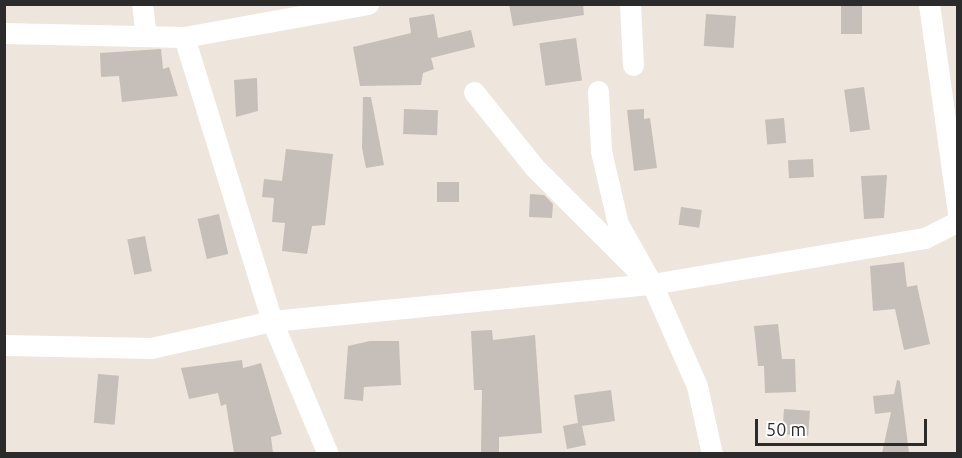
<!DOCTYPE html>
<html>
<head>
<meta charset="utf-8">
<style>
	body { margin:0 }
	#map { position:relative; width:962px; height:458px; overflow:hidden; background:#eee5dc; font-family:Ubuntu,sans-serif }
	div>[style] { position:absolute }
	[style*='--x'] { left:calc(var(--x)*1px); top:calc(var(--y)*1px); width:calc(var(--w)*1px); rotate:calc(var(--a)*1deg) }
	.building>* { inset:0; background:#c6bfb9; transform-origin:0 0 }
	.street>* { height:21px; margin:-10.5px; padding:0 10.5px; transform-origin:10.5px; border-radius:10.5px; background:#fff }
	span { translate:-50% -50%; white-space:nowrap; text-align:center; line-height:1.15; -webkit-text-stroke:4.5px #fff; paint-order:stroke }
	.frame { position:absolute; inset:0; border:6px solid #2b2b2b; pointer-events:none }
	.scale { position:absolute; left:755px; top:419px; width:172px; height:27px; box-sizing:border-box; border:3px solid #2b2b2b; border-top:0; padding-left:8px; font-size:18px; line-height:21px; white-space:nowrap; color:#2b2b2b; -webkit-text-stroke:4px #fff; paint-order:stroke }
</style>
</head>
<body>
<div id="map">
	<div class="building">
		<div style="clip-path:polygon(509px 4px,583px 4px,584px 15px,513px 26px)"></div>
		<div style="left:841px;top:4px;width:21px;height:30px"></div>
		<div style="clip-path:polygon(434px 14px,438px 38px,471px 30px,475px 47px,431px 58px,434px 69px,423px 73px,421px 85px,360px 86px,353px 47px,411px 33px,409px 18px)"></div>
		<div style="left:706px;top:14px;width:30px;height:32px;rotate:4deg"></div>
		<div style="left:576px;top:38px;width:43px;height:37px;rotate:82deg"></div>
		<div style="clip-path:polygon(161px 49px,163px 69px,169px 67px,178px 96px,122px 102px,119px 76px,101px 77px,100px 53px)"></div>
		<div style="clip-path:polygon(257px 78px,258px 111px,236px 117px,234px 80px)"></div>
		<div style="left:864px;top:87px;width:43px;height:20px;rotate:82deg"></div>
		<div style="clip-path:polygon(363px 97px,371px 97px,384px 165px,366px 168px,362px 148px)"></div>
		<div style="left:404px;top:109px;width:34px;height:25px;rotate:2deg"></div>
		<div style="clip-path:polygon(644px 109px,644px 119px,650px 118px,657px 168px,634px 171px,627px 110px)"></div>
		<div style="left:784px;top:118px;width:25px;height:19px;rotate:85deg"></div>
		<div style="clip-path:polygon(286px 149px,333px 154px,325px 225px,312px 226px,307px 254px,282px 251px,285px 223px,272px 222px,274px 198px,262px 197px,264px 179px,282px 181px)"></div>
		<div style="left:813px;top:159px;width:18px;height:25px;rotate:87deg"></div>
		<div style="clip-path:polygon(887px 175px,884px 218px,864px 219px,861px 176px)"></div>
		<div style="left:437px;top:182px;width:22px;height:20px"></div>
		<div style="clip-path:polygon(530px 194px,544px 195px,553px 204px,552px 218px,529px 217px)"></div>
		<div style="left:681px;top:207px;width:21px;height:18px;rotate:8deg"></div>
		<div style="left:219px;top:214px;width:41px;height:22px;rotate:77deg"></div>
		<div style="left:145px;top:236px;width:36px;height:18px;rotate:79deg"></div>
		<div style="clip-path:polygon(904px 262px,907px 287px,917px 285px,930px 344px,904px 350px,895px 309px,873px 311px,870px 266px)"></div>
		<div style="clip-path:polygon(778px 324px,782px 359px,795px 359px,796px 392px,765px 393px,764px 366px,758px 366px,754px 326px)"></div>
		<div style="clip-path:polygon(492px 330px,493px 340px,535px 335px,542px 433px,499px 437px,499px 453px,481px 453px,482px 390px,474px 390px,471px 331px)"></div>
		<div style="clip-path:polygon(370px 341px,399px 341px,401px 385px,364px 387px,363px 401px,344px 399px,348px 346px)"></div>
		<div style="clip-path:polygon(242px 360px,243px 368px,261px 363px,282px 434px,271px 437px,273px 453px,234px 453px,226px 404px,221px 406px,218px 393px,189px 399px,181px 368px)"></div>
		<div style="left:98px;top:374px;width:21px;height:49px;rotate:5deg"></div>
		<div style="clip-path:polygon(897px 380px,900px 381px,909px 453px,882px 453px,891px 412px,875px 414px,873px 396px,894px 394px)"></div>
		<div style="clip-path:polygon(611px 390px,615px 421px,582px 426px,586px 445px,567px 449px,563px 426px,578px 423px,574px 395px)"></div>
		<div style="left:784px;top:409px;width:26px;height:25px;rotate:4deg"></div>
	</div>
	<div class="street">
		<div style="--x:142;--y:4;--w:32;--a:83"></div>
		<div style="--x:630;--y:4;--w:61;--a:87.2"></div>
		<div style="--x:929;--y:4;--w:212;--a:82.1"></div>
		<div style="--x:4;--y:33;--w:180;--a:1.3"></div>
		<div style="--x:184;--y:37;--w:187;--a:-10.2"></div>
		<div style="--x:184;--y:37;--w:297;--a:72.8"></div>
		<div style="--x:272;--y:321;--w:144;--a:67.2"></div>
		<div style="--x:598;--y:91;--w:60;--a:87.1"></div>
		<div style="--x:601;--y:151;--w:75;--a:76.9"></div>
		<div style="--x:618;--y:224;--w:69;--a:60.5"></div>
		<div style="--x:652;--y:284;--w:111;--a:66.2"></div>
		<div style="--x:697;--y:386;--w:70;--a:77.6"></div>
		<div style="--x:474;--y:92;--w:96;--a:51.3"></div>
		<div style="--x:534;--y:167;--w:150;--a:45"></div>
		<div style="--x:4;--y:345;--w:147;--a:1.2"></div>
		<div style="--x:151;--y:348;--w:124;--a:-12.6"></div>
		<div style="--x:272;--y:321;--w:382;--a:-5.6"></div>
		<div style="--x:652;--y:284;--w:277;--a:-9.6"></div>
		<div style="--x:925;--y:238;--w:37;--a:-27"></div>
	</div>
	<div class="frame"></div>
	<div class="scale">50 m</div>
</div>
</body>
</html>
